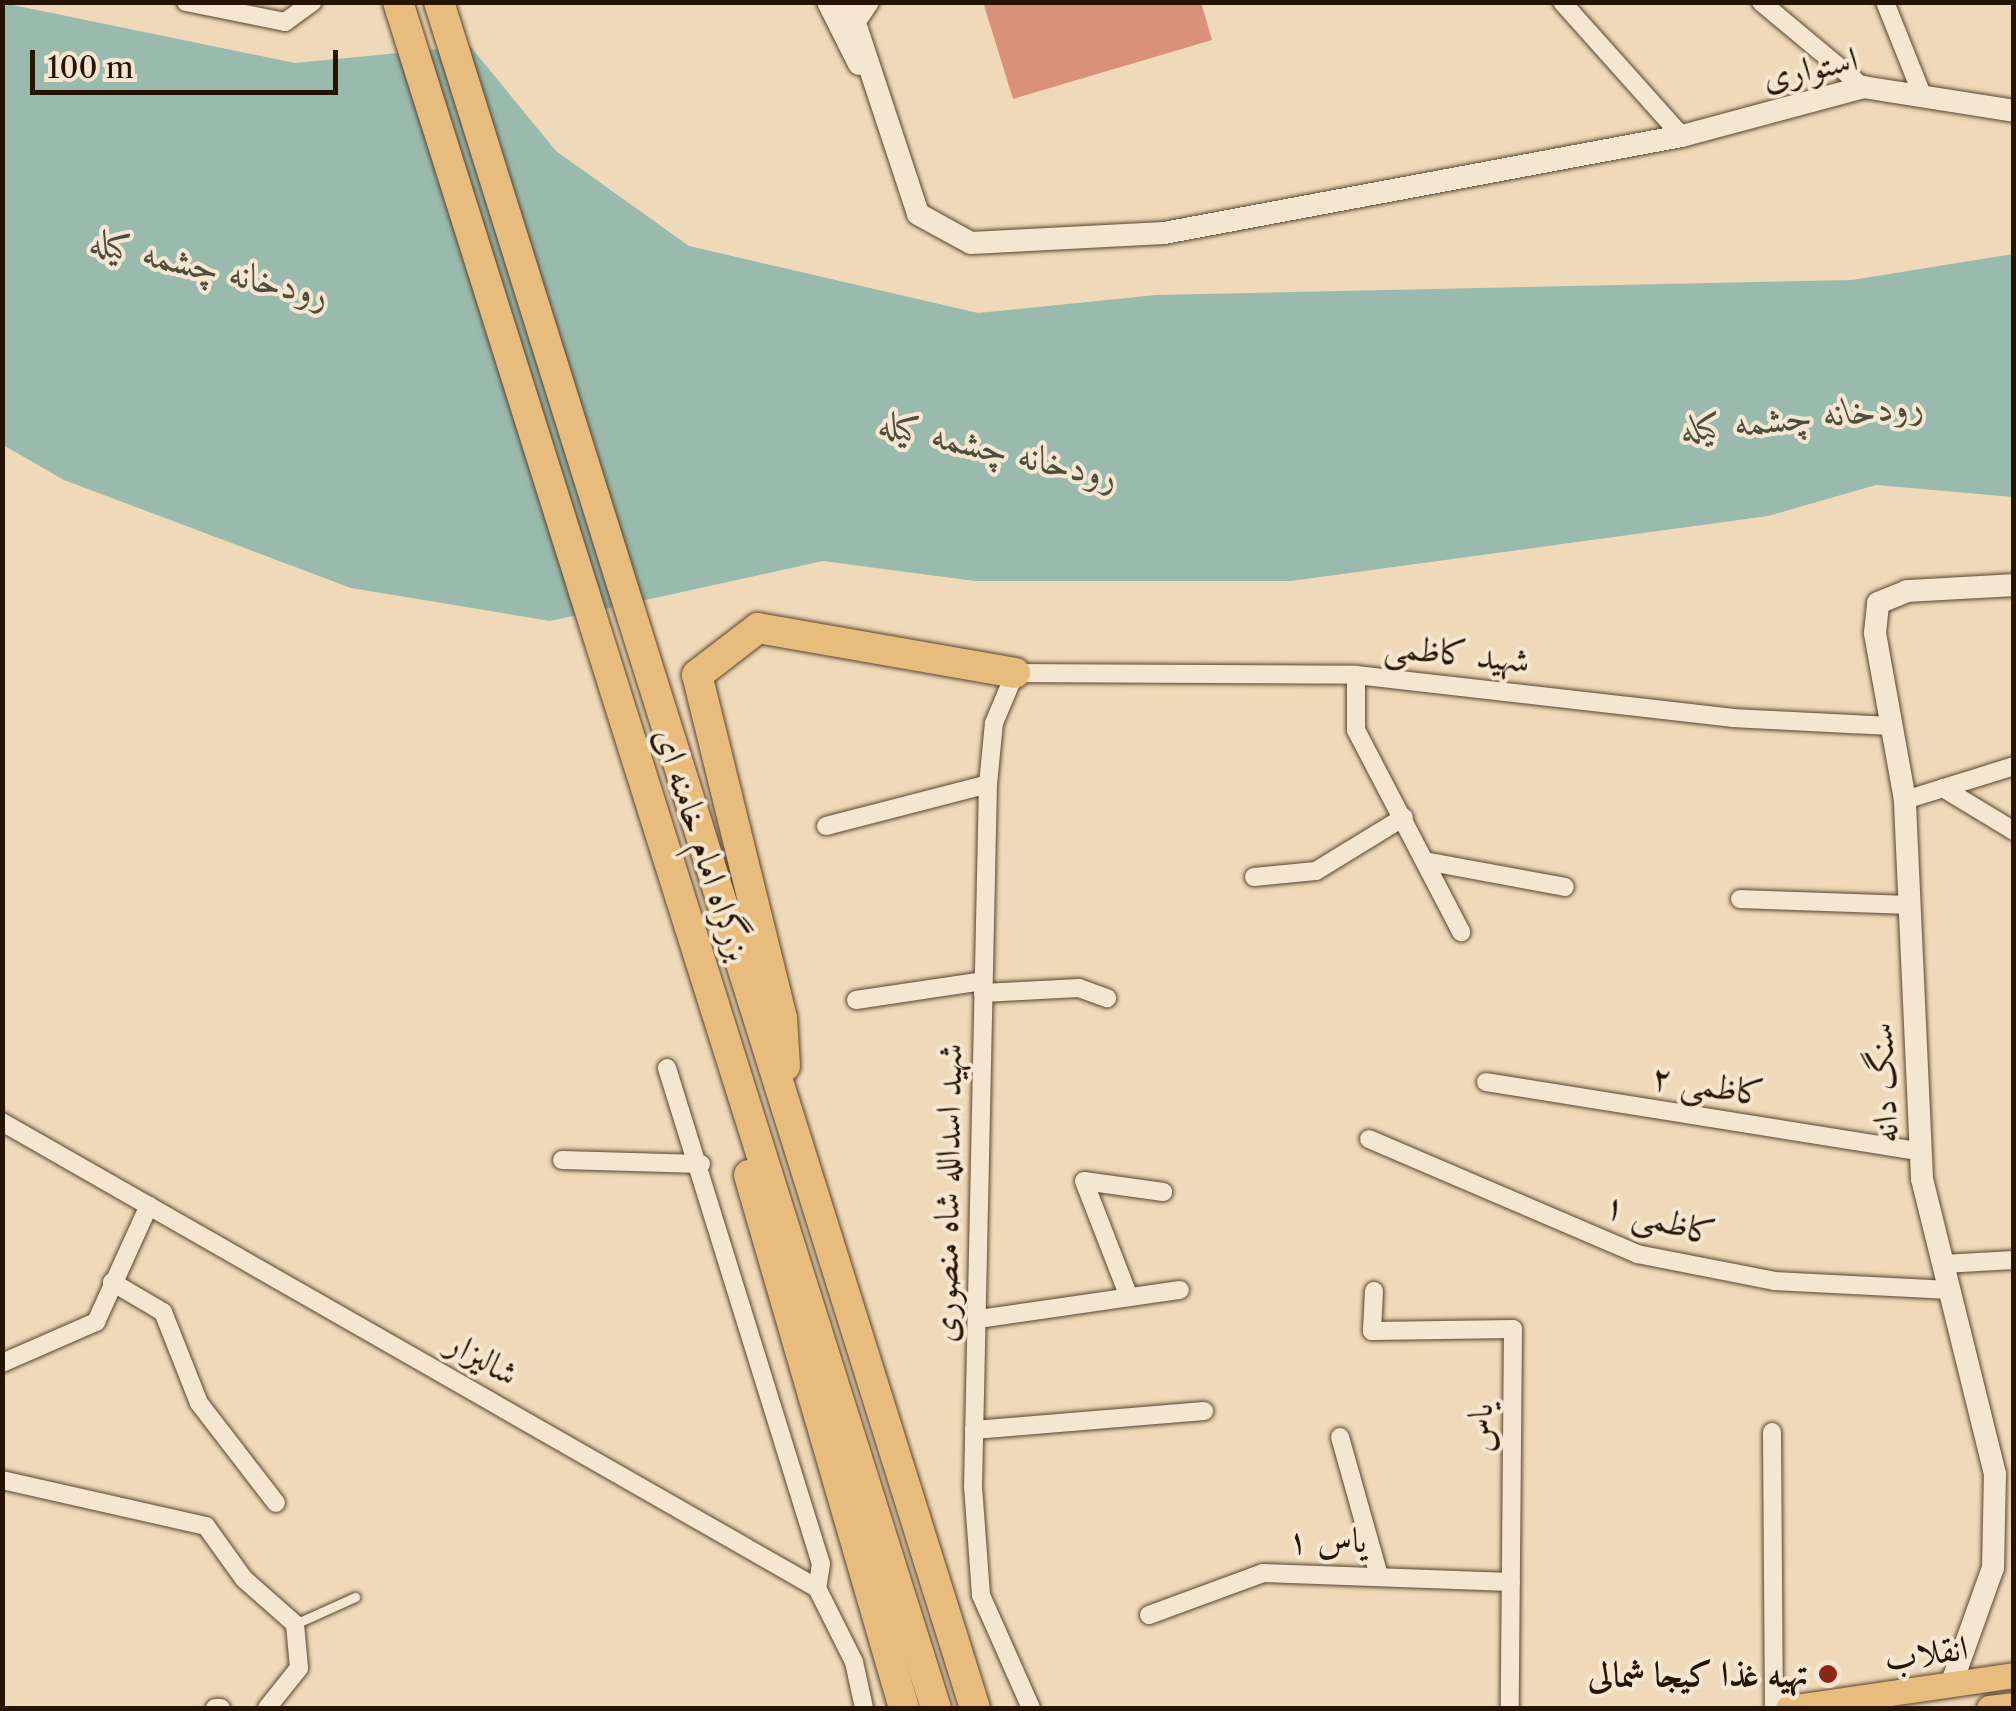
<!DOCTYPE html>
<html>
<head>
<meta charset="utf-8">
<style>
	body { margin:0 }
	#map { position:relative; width:2016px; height:1711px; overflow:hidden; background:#f0d9b8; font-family:"Libre Caslon Text",Amiri,serif }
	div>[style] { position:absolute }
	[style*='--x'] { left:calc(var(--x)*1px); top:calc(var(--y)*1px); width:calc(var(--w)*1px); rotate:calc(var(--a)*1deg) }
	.water>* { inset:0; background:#9abaae }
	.building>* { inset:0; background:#d9917c }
	.roads { filter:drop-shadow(0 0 2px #58442f) drop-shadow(0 0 2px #58442f) }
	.lane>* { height:9px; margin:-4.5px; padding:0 4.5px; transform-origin:4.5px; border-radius:4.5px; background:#f5e6d1 }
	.street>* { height:18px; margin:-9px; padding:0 9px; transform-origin:9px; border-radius:9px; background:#f5e6d1 }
	.secondary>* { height:22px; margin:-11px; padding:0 11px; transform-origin:11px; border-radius:11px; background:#f5e6d1 }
	.primary>* { height:25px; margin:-12.5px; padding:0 12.5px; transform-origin:12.5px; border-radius:12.5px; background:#e8bc7c }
	.highway>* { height:30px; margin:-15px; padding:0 15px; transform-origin:15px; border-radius:15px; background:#e8bc7c }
	.dots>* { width:28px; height:28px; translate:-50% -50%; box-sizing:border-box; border:5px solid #f5e6d1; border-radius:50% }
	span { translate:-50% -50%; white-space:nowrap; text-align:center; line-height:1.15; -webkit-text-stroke:8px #f5e6d1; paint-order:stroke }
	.street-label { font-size:35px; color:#261301 }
	.poi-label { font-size:35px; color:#261301; font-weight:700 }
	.right { translate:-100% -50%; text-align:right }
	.water-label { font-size:38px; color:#4f4d3e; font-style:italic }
	.frame { position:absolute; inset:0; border:5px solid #261301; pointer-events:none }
	.scale { position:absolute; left:30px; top:50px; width:308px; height:45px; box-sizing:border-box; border:5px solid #261301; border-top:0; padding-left:12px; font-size:30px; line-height:35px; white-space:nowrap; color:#261301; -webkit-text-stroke:8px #f5e6d1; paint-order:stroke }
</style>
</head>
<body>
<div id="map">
	<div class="water">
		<div style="clip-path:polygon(3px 3px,295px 63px,470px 46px,556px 151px,689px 246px,978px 313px,1156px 295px,1852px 280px,2013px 254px,2013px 497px,1876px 485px,1768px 516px,1291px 581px,975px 581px,823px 561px,550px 621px,351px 588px,64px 480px,3px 445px)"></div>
	</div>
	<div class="building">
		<div style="clip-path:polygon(983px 2px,1201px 2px,1212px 40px,1013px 99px)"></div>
	</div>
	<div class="roads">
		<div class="lane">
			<div style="--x:295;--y:1624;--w:66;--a:-24.2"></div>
		</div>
		<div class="street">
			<div style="--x:186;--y:2;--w:101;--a:11.4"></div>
			<div style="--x:285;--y:22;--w:34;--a:-36"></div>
			<div style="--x:1562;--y:2;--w:180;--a:48.2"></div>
			<div style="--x:1761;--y:2;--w:133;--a:39.8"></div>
			<div style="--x:1885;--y:2;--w:97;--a:68.2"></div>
			<div style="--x:856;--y:23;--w:25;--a:-56"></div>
			<div style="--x:1356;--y:675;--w:55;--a:90"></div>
			<div style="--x:1356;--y:730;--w:228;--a:62.5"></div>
			<div style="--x:1943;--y:788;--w:83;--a:31.2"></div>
			<div style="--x:1905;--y:800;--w:114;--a:-17.3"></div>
			<div style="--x:826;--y:826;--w:167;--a:-14.5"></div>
			<div style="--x:1430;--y:862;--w:137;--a:10.5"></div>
			<div style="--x:1254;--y:877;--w:62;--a:-5.5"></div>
			<div style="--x:1316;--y:871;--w:103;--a:-31.5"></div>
			<div style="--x:1740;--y:899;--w:169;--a:2"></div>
			<div style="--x:983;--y:993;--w:96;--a:-3"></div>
			<div style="--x:1079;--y:988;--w:30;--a:20"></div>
			<div style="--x:856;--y:1000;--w:128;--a:-8.5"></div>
			<div style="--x:667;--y:1068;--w:519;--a:72.75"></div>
			<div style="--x:821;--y:1564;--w:24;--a:99"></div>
			<div style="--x:1486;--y:1082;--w:441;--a:9.1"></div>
			<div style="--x:2;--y:1122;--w:939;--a:29.76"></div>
			<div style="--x:817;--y:1588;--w:83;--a:63.4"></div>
			<div style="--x:854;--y:1662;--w:47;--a:77.7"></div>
			<div style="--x:1369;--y:1139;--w:292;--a:23.2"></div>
			<div style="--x:1637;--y:1254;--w:140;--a:11.1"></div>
			<div style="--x:1774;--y:1281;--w:176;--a:2.9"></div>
			<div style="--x:562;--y:1160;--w:139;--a:1.6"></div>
			<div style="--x:1943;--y:1264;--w:71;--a:-3.2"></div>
			<div style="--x:112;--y:1282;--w:59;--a:30.5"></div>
			<div style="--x:163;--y:1312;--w:98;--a:68.4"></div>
			<div style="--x:199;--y:1403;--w:126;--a:52.4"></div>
			<div style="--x:1374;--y:1291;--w:40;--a:92.9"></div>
			<div style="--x:1372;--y:1331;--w:141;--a:-0.8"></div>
			<div style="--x:1513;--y:1329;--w:379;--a:90.5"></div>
			<div style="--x:1129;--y:1297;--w:124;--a:-111.2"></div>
			<div style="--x:1084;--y:1181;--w:80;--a:7.9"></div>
			<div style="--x:978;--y:1319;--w:204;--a:-8.2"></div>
			<div style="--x:2;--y:1363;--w:103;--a:-23.6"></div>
			<div style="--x:96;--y:1322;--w:128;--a:-65.6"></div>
			<div style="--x:974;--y:1430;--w:231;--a:-4.7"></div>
			<div style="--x:1772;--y:1432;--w:276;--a:89.6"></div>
			<div style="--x:1340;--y:1437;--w:140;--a:74.3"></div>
			<div style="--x:2;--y:1480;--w:209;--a:12.7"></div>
			<div style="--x:206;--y:1526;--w:65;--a:54.4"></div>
			<div style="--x:244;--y:1579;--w:68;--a:41.4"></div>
			<div style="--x:295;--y:1624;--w:44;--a:84.8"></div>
			<div style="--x:299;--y:1668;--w:51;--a:128.7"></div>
			<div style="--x:1149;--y:1615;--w:121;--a:-20.2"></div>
			<div style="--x:1263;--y:1573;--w:248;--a:2.1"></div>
			<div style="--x:215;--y:1708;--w:6;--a:0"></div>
			<div style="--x:1031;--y:1708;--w:124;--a:-113.9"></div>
			<div style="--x:981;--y:1595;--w:108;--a:-94.2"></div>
			<div style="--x:973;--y:1487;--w:703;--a:-88.78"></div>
			<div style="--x:988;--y:784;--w:61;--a:-84.4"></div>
			<div style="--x:994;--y:723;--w:54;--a:-67.2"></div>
			<div style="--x:1015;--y:673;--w:341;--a:0.3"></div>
			<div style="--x:1356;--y:675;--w:378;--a:6.5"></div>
			<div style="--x:1732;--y:718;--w:159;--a:2.9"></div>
		</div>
		<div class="secondary">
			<div style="--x:828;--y:2;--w:69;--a:63.4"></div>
			<div style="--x:848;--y:2;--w:223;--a:71.7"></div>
			<div style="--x:918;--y:214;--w:60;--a:28.7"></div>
			<div style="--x:971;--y:243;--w:193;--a:-3"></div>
			<div style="--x:1164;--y:233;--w:527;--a:-10.61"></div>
			<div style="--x:1682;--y:136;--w:188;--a:-15.1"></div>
			<div style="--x:1863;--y:87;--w:153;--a:9"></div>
			<div style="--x:1951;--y:1685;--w:124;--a:-70.3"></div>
			<div style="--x:1993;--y:1568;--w:94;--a:-88.8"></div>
			<div style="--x:1995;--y:1474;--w:305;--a:-103.9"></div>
			<div style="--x:1922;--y:1178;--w:378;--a:-92.6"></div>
			<div style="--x:1905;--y:800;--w:170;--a:-100.2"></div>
			<div style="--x:1875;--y:633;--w:30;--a:-84"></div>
			<div style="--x:1878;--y:603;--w:31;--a:-22"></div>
			<div style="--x:1907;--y:591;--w:107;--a:-3.2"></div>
		</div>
		<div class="primary">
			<div style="--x:1788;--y:1708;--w:228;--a:-8.3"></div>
			<div style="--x:1989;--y:1708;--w:25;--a:-7"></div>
		</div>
		<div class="highway">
			<div style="--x:398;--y:2;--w:1789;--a:72.5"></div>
			<div style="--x:439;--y:2;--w:1788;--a:72.56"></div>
			<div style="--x:785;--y:1066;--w:48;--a:-93.6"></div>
			<div style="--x:782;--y:1018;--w:353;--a:-103.9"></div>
			<div style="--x:697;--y:675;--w:77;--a:-37.6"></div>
			<div style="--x:758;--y:628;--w:261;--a:9.9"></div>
			<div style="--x:749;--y:1175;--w:555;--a:73.79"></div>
		</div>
	</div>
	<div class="dots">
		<div style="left:1828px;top:1674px;background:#8f2418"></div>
	</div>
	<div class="street-label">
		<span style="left:1810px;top:68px;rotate:-12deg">استواری</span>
		<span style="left:1457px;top:653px;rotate:6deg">شهید کاظمی</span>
		<span style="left:703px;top:844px;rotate:72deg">بزرگراه امام خامنه ای</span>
		<span style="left:1883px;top:1083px;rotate:-93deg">سنگ دانه</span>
		<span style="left:1708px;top:1085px;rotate:9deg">کاظمی ۲</span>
		<span style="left:947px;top:1193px;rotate:-89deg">شهید اسدالله شاه منصوری</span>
		<span style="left:1660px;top:1219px;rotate:16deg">کاظمی ۱</span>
		<span style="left:483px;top:1358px;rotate:30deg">شالیزار</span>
		<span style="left:1480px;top:1428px;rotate:-90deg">یاس</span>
		<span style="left:1327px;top:1540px">یاس ۱</span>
		<span style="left:1926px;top:1653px;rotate:-8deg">انقلاب</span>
	</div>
	<div class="poi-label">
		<span class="right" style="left:1808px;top:1674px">تهیه غذا کیجا شمالی</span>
	</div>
	<div class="water-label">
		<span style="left:210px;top:267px;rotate:13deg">رودخانه چشمه کیله</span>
		<span style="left:1802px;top:416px;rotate:-6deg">رودخانه چشمه کیله</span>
		<span style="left:999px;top:449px;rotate:13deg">رودخانه چشمه کیله</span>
	</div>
	<div class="frame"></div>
	<div class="scale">100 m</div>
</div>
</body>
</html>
